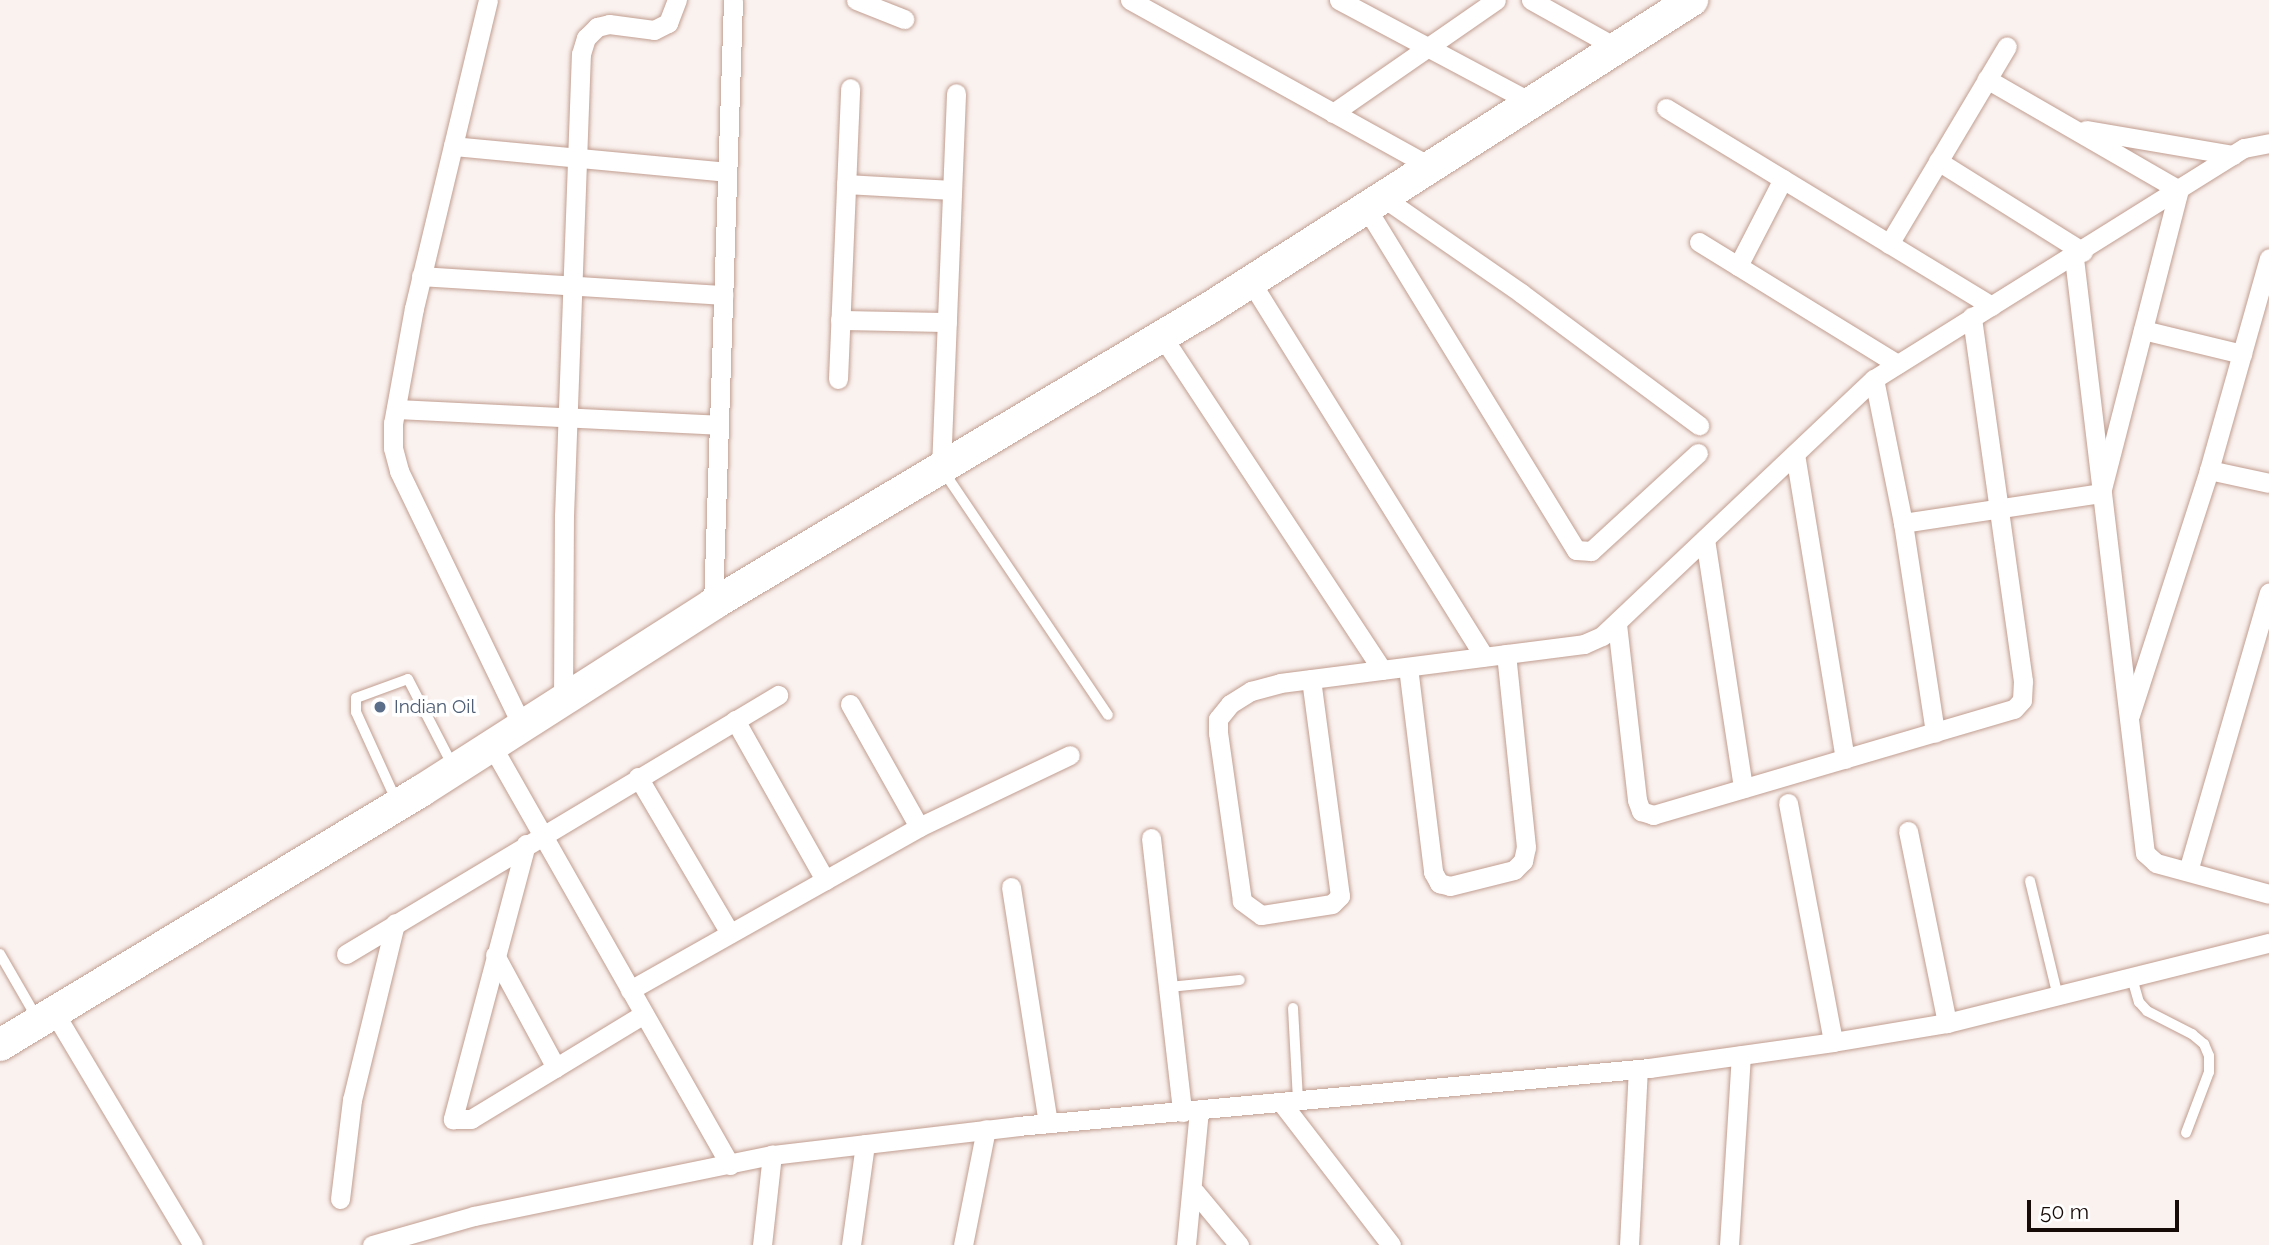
<!DOCTYPE html>
<html>
<head>
<meta charset="utf-8">
<style>
	body { margin:0 }
	#map { position:relative; width:2269px; height:1245px; overflow:hidden; background:#faf2ef; font-family:Raleway,sans-serif }
	div>[style] { position:absolute }
	[style*='--x'] { left:calc(var(--x)*1px); top:calc(var(--y)*1px); width:calc(var(--w)*1px); rotate:calc(var(--a)*1deg) }
	.roads { filter:drop-shadow(0 0 2px #c19e91) drop-shadow(0 0 2px #c19e91) }
	.lane>* { height:10px; margin:-5px; padding:0 5px; transform-origin:5px; border-radius:5px; background:#fff }
	.street>* { height:19px; margin:-9.5px; padding:0 9.5px; transform-origin:9.5px; border-radius:9.5px; background:#fff }
	.primary>* { height:32px; margin:-16px; padding:0 16px; transform-origin:16px; border-radius:16px; background:#fff }
	.dots>* { width:19px; height:19px; translate:-50% -50%; box-sizing:border-box; border:4px solid #fff; border-radius:50% }
	span { translate:-50% -50%; white-space:nowrap; text-align:center; line-height:1.15; -webkit-text-stroke:7px #fff; paint-order:stroke }
	.service-label { font-size:19px; color:#4e5e75 }
	.left { translate:0 -50%; text-align:left }
	.scale { position:absolute; left:2027px; top:1200px; width:152px; height:32px; box-sizing:border-box; border:4px solid #170b07; border-top:0; padding-left:9px; font-size:21px; line-height:24px; white-space:nowrap; color:#170b07; -webkit-text-stroke:5px #fff; paint-order:stroke }
</style>
</head>
<body>
<div id="map">
	<div class="roads">
		<div class="lane">
			<div style="--x:944;--y:472;--w:293;--a:56"></div>
			<div style="--x:397;--y:802;--w:99;--a:-114.5"></div>
			<div style="--x:356;--y:712;--w:14;--a:-90"></div>
			<div style="--x:356;--y:698;--w:55;--a:-20.1"></div>
			<div style="--x:408;--y:679;--w:98;--a:62.7"></div>
			<div style="--x:2030;--y:881;--w:119;--a:76.4"></div>
			<div style="--x:0;--y:954;--w:74;--a:60"></div>
			<div style="--x:2132;--y:978;--w:25;--a:74"></div>
			<div style="--x:2139;--y:1002;--w:12;--a:48"></div>
			<div style="--x:2147;--y:1011;--w:51;--a:27.1"></div>
			<div style="--x:2192;--y:1034;--w:16;--a:40"></div>
			<div style="--x:2204;--y:1044;--w:13;--a:67"></div>
			<div style="--x:2209;--y:1056;--w:16;--a:90"></div>
			<div style="--x:2209;--y:1072;--w:65;--a:110.7"></div>
			<div style="--x:1169;--y:987;--w:71;--a:-5.6"></div>
			<div style="--x:1293;--y:1008;--w:92;--a:86.9"></div>
		</div>
		<div class="street">
			<div style="--x:488;--y:0;--w:317;--a:103.5"></div>
			<div style="--x:414;--y:308;--w:117;--a:100.3"></div>
			<div style="--x:393;--y:423;--w:25;--a:90"></div>
			<div style="--x:393;--y:448;--w:24;--a:75"></div>
			<div style="--x:399;--y:471;--w:283;--a:64.2"></div>
			<div style="--x:856;--y:0;--w:52;--a:21.6"></div>
			<div style="--x:1130;--y:0;--w:346;--a:29"></div>
			<div style="--x:1339;--y:0;--w:220;--a:28"></div>
			<div style="--x:1531;--y:0;--w:98;--a:29.2"></div>
			<div style="--x:1666;--y:108;--w:381;--a:31.3"></div>
			<div style="--x:1333;--y:113;--w:198;--a:-34.7"></div>
			<div style="--x:2086;--y:130;--w:149;--a:9.7"></div>
			<div style="--x:453;--y:146;--w:275;--a:5.4"></div>
			<div style="--x:1938;--y:161;--w:171;--a:32.1"></div>
			<div style="--x:846;--y:184;--w:106;--a:3.2"></div>
			<div style="--x:1384;--y:198;--w:167;--a:34.7"></div>
			<div style="--x:1521;--y:293;--w:222;--a:36.6"></div>
			<div style="--x:1367;--y:209;--w:400;--a:58.5"></div>
			<div style="--x:1576;--y:550;--w:15;--a:4"></div>
			<div style="--x:1591;--y:551;--w:145;--a:-42.5"></div>
			<div style="--x:1699;--y:242;--w:233;--a:31.6"></div>
			<div style="--x:1889;--y:244;--w:230;--a:-59.2"></div>
			<div style="--x:2074;--y:258;--w:599;--a:83.2"></div>
			<div style="--x:2145;--y:853;--w:15;--a:42"></div>
			<div style="--x:2156;--y:863;--w:117;--a:15.3"></div>
			<div style="--x:1738;--y:266;--w:98;--a:-62.7"></div>
			<div style="--x:421;--y:276;--w:303;--a:3.6"></div>
			<div style="--x:1251;--y:282;--w:441;--a:58.1"></div>
			<div style="--x:840;--y:320;--w:107;--a:1.1"></div>
			<div style="--x:2143;--y:330;--w:102;--a:13.6"></div>
			<div style="--x:1162;--y:336;--w:400;--a:56.6"></div>
			<div style="--x:838;--y:379;--w:291;--a:-87.6"></div>
			<div style="--x:1874;--y:379;--w:147;--a:78.6"></div>
			<div style="--x:1903;--y:523;--w:212;--a:81.3"></div>
			<div style="--x:396;--y:409;--w:323;--a:2.8"></div>
			<div style="--x:1795;--y:454;--w:309;--a:80.7"></div>
			<div style="--x:941;--y:468;--w:375;--a:-87.7"></div>
			<div style="--x:2209;--y:470;--w:61;--a:12.2"></div>
			<div style="--x:1903;--y:523;--w:200;--a:-8.6"></div>
			<div style="--x:2101;--y:493;--w:313;--a:-75.6"></div>
			<div style="--x:2179;--y:190;--w:222;--a:-150"></div>
			<div style="--x:1705;--y:539;--w:252;--a:81.3"></div>
			<div style="--x:713;--y:604;--w:604;--a:-88.1"></div>
			<div style="--x:1617;--y:624;--w:177;--a:83.5"></div>
			<div style="--x:1637;--y:800;--w:12;--a:70"></div>
			<div style="--x:1641;--y:811;--w:13;--a:18"></div>
			<div style="--x:1653;--y:815;--w:376;--a:-16.4"></div>
			<div style="--x:2014;--y:709;--w:12;--a:-48"></div>
			<div style="--x:2022;--y:700;--w:19;--a:-87"></div>
			<div style="--x:2023;--y:681;--w:368;--a:-98"></div>
			<div style="--x:1408;--y:667;--w:207;--a:83"></div>
			<div style="--x:1433;--y:872;--w:13;--a:61"></div>
			<div style="--x:1439;--y:883;--w:11;--a:15"></div>
			<div style="--x:1450;--y:886;--w:66;--a:-14"></div>
			<div style="--x:1514;--y:870;--w:13;--a:-45"></div>
			<div style="--x:1523;--y:861;--w:14;--a:-78"></div>
			<div style="--x:1526;--y:847;--w:194;--a:-95.9"></div>
			<div style="--x:1311;--y:679;--w:219;--a:82.4"></div>
			<div style="--x:1340;--y:896;--w:11;--a:135"></div>
			<div style="--x:1332;--y:904;--w:72;--a:171.2"></div>
			<div style="--x:1261;--y:915;--w:24;--a:-144"></div>
			<div style="--x:1242;--y:901;--w:170;--a:-98.1"></div>
			<div style="--x:1218;--y:733;--w:14;--a:-90"></div>
			<div style="--x:1218;--y:719;--w:19;--a:-51"></div>
			<div style="--x:1230;--y:704;--w:25;--a:-32"></div>
			<div style="--x:1251;--y:691;--w:30;--a:-15"></div>
			<div style="--x:1280;--y:683;--w:306;--a:-7.3"></div>
			<div style="--x:1584;--y:644;--w:20;--a:-24"></div>
			<div style="--x:1602;--y:636;--w:374;--a:-43.4"></div>
			<div style="--x:1874;--y:379;--w:436;--a:-32"></div>
			<div style="--x:2244;--y:148;--w:25;--a:-11"></div>
			<div style="--x:563;--y:701;--w:185;--a:-89.7"></div>
			<div style="--x:564;--y:516;--w:462;--a:-87.9"></div>
			<div style="--x:581;--y:54;--w:17;--a:-73"></div>
			<div style="--x:586;--y:38;--w:16;--a:-45"></div>
			<div style="--x:597;--y:27;--w:12;--a:-14"></div>
			<div style="--x:609;--y:24;--w:45;--a:7.6"></div>
			<div style="--x:654;--y:30;--w:16;--a:-27"></div>
			<div style="--x:668;--y:23;--w:25;--a:-69"></div>
			<div style="--x:850;--y:704;--w:141;--a:60.7"></div>
			<div style="--x:2130;--y:715;--w:257;--a:-72.1"></div>
			<div style="--x:2209;--y:470;--w:220;--a:-74.2"></div>
			<div style="--x:735;--y:720;--w:184;--a:60.6"></div>
			<div style="--x:492;--y:746;--w:482;--a:60.4"></div>
			<div style="--x:638;--y:777;--w:181;--a:59.5"></div>
			<div style="--x:1788;--y:803;--w:243;--a:79.3"></div>
			<div style="--x:1908;--y:831;--w:196;--a:78.5"></div>
			<div style="--x:1151;--y:838;--w:276;--a:83.5"></div>
			<div style="--x:526;--y:844;--w:285;--a:104.9"></div>
			<div style="--x:453;--y:1119;--w:18;--a:0"></div>
			<div style="--x:471;--y:1119;--w:202;--a:-31.3"></div>
			<div style="--x:2188;--y:871;--w:290;--a:-73.8"></div>
			<div style="--x:1011;--y:887;--w:239;--a:81.1"></div>
			<div style="--x:346;--y:954;--w:504;--a:-30.94"></div>
			<div style="--x:495;--y:955;--w:128;--a:61.6"></div>
			<div style="--x:630;--y:990;--w:332;--a:-29.4"></div>
			<div style="--x:919;--y:827;--w:167;--a:-25.5"></div>
			<div style="--x:54;--y:1012;--w:271;--a:59.2"></div>
			<div style="--x:1281;--y:1102;--w:180;--a:52.4"></div>
			<div style="--x:1195;--y:1192;--w:69;--a:50.3"></div>
			<div style="--x:340;--y:1199;--w:100;--a:-83.1"></div>
			<div style="--x:352;--y:1100;--w:182;--a:-76.3"></div>
			<div style="--x:372;--y:1245;--w:106;--a:-15.9"></div>
			<div style="--x:474;--y:1216;--w:304;--a:-11.6"></div>
			<div style="--x:772;--y:1155;--w:248;--a:-6.7"></div>
			<div style="--x:1018;--y:1126;--w:634;--a:-5.25"></div>
			<div style="--x:1649;--y:1068;--w:186;--a:-8"></div>
			<div style="--x:1833;--y:1042;--w:116;--a:-9.5"></div>
			<div style="--x:1947;--y:1023;--w:332;--a:-14"></div>
			<div style="--x:762;--y:1245;--w:91;--a:-83.7"></div>
			<div style="--x:851;--y:1245;--w:102;--a:-82.1"></div>
			<div style="--x:963;--y:1245;--w:118;--a:-78.8"></div>
			<div style="--x:1186;--y:1245;--w:136;--a:-84.5"></div>
			<div style="--x:1629;--y:1245;--w:176;--a:-87.1"></div>
			<div style="--x:1729;--y:1245;--w:190;--a:-86.4"></div>
		</div>
		<div class="primary">
			<div style="--x:0;--y:1045;--w:492;--a:-31.1"></div>
			<div style="--x:421;--y:791;--w:347;--a:-32.6"></div>
			<div style="--x:713;--y:604;--w:580;--a:-30.81"></div>
			<div style="--x:1211;--y:307;--w:571;--a:-32.55"></div>
		</div>
	</div>
	<div class="dots">
		<div style="left:380px;top:707px;background:#5c6f8a"></div>
	</div>
	<div class="service-label">
		<span class="left" style="left:394px;top:707px">Indian Oil</span>
	</div>
	<div class="scale">50 m</div>
</div>
</body>
</html>
